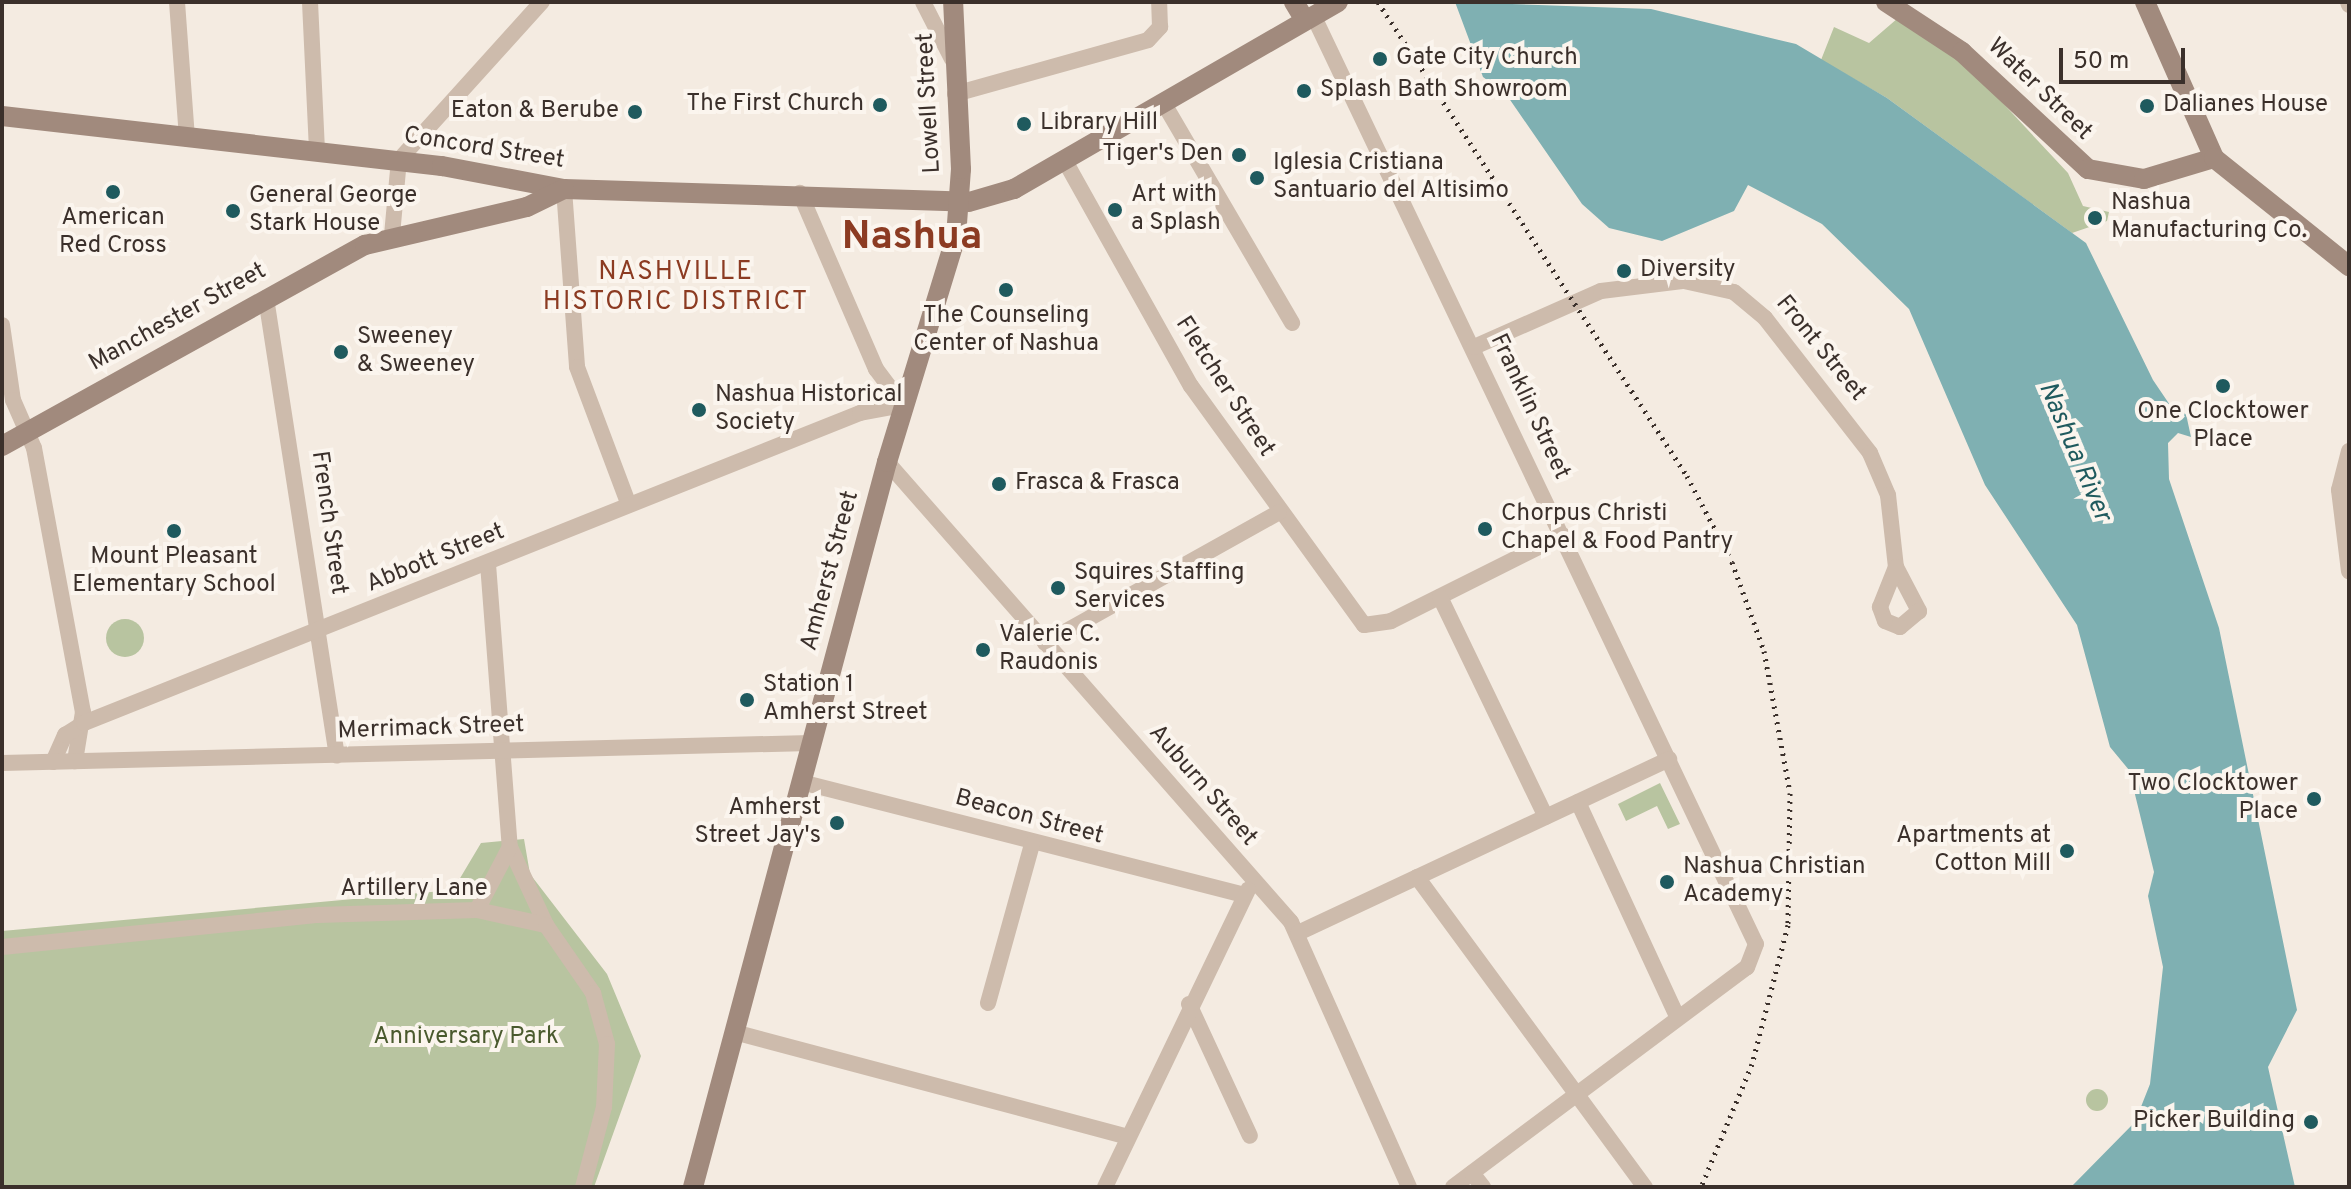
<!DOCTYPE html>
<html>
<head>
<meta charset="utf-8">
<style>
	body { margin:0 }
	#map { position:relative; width:2351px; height:1189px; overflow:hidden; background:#f4ebe1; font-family:Overpass,sans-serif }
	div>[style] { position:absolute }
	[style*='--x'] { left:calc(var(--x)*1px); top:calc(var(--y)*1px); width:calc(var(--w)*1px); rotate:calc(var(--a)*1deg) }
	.green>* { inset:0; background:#b8c4a0 }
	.round { border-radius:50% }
	.water>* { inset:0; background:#7fb0b2 }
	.street>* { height:16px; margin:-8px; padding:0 8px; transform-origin:8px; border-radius:8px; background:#cdbbac }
	.secondary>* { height:20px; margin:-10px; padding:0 10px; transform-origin:10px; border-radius:10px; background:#a18a7d }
	.rail>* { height:5px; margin-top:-2.5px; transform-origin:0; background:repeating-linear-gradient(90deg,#3b302b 0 2px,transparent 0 8px) }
	.dots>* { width:22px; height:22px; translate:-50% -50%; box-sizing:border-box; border:4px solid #fbf5ee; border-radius:50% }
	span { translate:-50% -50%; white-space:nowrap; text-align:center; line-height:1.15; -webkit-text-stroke:8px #fbf5ee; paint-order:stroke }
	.poi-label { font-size:24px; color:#3b302b }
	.left { translate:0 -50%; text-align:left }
	.right { translate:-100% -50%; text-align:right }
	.street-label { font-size:24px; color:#3b302b }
	.park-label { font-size:24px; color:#4a5a2e }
	.neighbourhood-label { font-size:26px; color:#8c3b22; letter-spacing:2px }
	.water-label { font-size:26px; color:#1f5a5e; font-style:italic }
	.town-label { font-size:40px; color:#8c3b22; font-weight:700 }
	.frame { position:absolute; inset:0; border:4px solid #3b302b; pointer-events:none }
	.scale { position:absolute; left:2059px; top:48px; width:126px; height:36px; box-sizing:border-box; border:4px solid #3b302b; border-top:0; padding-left:10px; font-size:24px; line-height:28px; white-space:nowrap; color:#3b302b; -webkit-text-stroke:6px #fbf5ee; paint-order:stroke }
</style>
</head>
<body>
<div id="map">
	<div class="green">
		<div style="clip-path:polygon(1898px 18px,1972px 70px,2068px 173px,2083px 206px,2109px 212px,2107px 221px,2072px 233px,1887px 98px,1821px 60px,1834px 27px,1869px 43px)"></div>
		<div class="round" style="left:106px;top:619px;width:38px;height:38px"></div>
		<div style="clip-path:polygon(1660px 783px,1680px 824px,1668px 829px,1657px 806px,1626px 821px,1618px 804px)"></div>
		<div style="clip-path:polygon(524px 839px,530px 874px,607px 974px,641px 1056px,594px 1187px,2px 1187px,2px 931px,453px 890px,481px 843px)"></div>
		<div class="round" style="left:2086px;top:1089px;width:22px;height:22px"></div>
	</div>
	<div class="water">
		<div style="clip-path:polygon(1455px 2px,1651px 9px,1796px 44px,1887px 98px,2086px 243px,2153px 380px,2174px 411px,2186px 414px,2191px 437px,2178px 433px,2168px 443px,2169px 479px,2219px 628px,2297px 1010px,2268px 1067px,2295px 1187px,2071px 1187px,2135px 1122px,2150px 1084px,2163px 967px,2148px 896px,2154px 872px,2129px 770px,2110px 747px,2077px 625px,1985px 485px,1909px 309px,1822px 224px,1748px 185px,1734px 211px,1662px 241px,1609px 228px,1582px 204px,1506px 94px,1483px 77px)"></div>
	</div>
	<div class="street">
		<div style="--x:177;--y:2;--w:137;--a:85.8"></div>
		<div style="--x:310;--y:2;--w:149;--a:87.3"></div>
		<div style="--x:923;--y:2;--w:64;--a:63"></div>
		<div style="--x:2348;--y:2;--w:3;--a:72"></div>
		<div style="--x:1313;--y:15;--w:1029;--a:64.51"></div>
		<div style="--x:1756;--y:944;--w:25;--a:111"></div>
		<div style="--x:1747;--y:967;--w:367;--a:143.2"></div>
		<div style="--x:955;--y:94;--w:200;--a:-15.6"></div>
		<div style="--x:1148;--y:40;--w:18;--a:-47"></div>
		<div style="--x:1160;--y:27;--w:25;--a:-92"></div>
		<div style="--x:1163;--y:102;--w:256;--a:59.7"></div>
		<div style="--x:1065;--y:161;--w:258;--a:60.8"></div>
		<div style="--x:1191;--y:386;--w:295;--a:54.1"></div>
		<div style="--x:1364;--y:625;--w:27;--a:-8"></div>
		<div style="--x:1391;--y:621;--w:192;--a:-26.6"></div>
		<div style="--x:564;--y:189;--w:178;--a:85.8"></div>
		<div style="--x:577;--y:367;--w:147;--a:69.4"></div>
		<div style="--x:392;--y:235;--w:75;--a:-84.7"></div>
		<div style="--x:399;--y:160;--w:213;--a:-47.9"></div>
		<div style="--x:266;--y:298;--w:463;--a:81.2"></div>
		<div style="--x:2;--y:325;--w:76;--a:81.7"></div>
		<div style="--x:13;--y:400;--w:52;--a:66.4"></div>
		<div style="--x:34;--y:448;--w:269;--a:79.5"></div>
		<div style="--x:83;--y:712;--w:50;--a:99.3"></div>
		<div style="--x:1474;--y:347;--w:139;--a:-23.8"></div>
		<div style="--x:1601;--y:291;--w:84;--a:-6.9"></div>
		<div style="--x:1684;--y:281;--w:51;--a:12.4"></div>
		<div style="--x:1734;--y:292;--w:40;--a:40"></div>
		<div style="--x:1765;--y:318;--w:171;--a:52.1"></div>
		<div style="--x:1870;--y:453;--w:46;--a:66.8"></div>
		<div style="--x:1888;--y:495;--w:72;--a:83.7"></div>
		<div style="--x:2349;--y:451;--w:40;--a:104.4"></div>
		<div style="--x:2339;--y:490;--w:82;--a:83"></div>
		<div style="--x:887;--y:462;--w:612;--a:48.71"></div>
		<div style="--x:1291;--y:922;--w:290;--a:66"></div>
		<div style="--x:488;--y:564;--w:284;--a:85.6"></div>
		<div style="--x:510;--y:847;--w:86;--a:65.2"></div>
		<div style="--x:1896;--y:567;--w:50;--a:62.4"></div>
		<div style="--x:1919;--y:611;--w:25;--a:140"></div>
		<div style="--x:1900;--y:627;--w:16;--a:-158"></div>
		<div style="--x:1885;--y:621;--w:15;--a:-110"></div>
		<div style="--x:1880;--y:607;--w:43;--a:-68.2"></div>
		<div style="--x:1440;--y:597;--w:244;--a:64.3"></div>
		<div style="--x:1045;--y:643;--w:268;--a:-29.2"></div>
		<div style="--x:53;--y:762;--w:30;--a:-66"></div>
		<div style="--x:65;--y:735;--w:22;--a:-32"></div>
		<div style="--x:84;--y:723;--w:836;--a:-21.78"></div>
		<div style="--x:860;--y:413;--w:44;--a:-10.5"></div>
		<div style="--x:903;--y:405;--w:45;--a:-126.9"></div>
		<div style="--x:876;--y:369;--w:192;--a:-113.4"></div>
		<div style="--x:2;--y:763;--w:809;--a:-1.42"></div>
		<div style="--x:801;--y:782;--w:458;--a:14.3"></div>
		<div style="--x:1578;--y:802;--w:238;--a:65.2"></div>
		<div style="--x:1417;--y:877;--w:385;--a:53.7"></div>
		<div style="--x:477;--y:910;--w:71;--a:-62.4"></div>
		<div style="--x:1298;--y:933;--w:410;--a:-25.1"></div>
		<div style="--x:2;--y:947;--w:318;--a:-5.8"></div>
		<div style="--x:318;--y:915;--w:159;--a:-1.8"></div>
		<div style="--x:477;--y:910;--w:71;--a:12.3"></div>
		<div style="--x:546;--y:925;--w:83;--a:55.3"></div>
		<div style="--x:593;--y:993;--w:53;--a:74.6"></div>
		<div style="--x:607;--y:1044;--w:63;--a:92.7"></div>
		<div style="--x:604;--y:1107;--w:83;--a:104.7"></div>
		<div style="--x:988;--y:1003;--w:165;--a:-74.5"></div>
		<div style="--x:1189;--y:1004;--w:145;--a:65.2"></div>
		<div style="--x:734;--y:1032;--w:408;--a:14.9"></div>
		<div style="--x:1472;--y:1173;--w:18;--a:52"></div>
		<div style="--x:1105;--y:1187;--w:330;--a:-64.3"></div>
	</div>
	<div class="secondary">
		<div style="--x:1294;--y:2;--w:21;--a:59"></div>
		<div style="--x:1886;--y:2;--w:91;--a:33.3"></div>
		<div style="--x:1962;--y:52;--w:172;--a:42.9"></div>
		<div style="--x:2088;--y:169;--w:57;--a:10.1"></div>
		<div style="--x:2144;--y:179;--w:73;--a:-16.7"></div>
		<div style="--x:2145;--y:2;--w:171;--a:66.1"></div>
		<div style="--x:2214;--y:158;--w:173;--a:38.7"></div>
		<div style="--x:2;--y:116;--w:443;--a:6.5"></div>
		<div style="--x:442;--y:166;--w:124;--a:10.7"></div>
		<div style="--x:564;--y:189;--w:405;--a:1.8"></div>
		<div style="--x:969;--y:202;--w:47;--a:-16.1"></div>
		<div style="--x:1014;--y:189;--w:374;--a:-30"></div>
		<div style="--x:2;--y:446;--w:415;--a:-29"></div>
		<div style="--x:365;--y:245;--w:166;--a:-13.2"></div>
		<div style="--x:527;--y:207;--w:41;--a:-25.9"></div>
		<div style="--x:693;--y:1187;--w:751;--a:-75.02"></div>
		<div style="--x:887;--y:462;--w:235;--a:-73"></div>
		<div style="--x:956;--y:237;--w:68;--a:-85.8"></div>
		<div style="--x:961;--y:169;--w:167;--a:-92.7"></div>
	</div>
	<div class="rail">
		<div style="--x:1378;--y:2;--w:566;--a:56.9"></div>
		<div style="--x:1687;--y:476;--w:97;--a:62.4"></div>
		<div style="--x:1732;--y:562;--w:95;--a:70.2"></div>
		<div style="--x:1764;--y:651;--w:144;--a:79.6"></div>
		<div style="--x:1790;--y:793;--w:132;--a:90.9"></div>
		<div style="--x:1788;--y:925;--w:144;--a:104.5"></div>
		<div style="--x:1752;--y:1064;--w:133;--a:112.5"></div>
	</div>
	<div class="dots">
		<div style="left:1380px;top:59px;background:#1f5a5e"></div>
		<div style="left:1304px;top:91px;background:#1f5a5e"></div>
		<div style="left:880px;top:105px;background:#1f5a5e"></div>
		<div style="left:2147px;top:106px;background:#1f5a5e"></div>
		<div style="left:635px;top:112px;background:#1f5a5e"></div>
		<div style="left:1024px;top:124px;background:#1f5a5e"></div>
		<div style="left:1239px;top:155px;background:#1f5a5e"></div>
		<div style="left:1257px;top:178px;background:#1f5a5e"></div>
		<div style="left:113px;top:192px;background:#1f5a5e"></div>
		<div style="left:1115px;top:210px;background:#1f5a5e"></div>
		<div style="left:233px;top:211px;background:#1f5a5e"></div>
		<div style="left:2095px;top:218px;background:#1f5a5e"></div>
		<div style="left:1624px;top:271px;background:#1f5a5e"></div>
		<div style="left:1006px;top:290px;background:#1f5a5e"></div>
		<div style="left:341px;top:352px;background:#1f5a5e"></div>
		<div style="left:2223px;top:386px;background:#1f5a5e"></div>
		<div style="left:699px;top:410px;background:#1f5a5e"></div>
		<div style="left:999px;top:484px;background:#1f5a5e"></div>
		<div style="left:1485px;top:529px;background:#1f5a5e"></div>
		<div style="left:174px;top:531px;background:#1f5a5e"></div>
		<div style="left:1058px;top:588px;background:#1f5a5e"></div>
		<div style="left:983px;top:650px;background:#1f5a5e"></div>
		<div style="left:747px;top:700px;background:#1f5a5e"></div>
		<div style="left:2314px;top:799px;background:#1f5a5e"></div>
		<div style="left:837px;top:823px;background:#1f5a5e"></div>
		<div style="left:2067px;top:851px;background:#1f5a5e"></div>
		<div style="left:1667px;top:882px;background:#1f5a5e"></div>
		<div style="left:2311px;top:1122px;background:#1f5a5e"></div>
	</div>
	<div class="poi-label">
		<span class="left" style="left:1396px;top:59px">Gate City Church</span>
		<span class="left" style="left:1320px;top:91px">Splash Bath Showroom</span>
		<span class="right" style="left:864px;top:105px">The First Church</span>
		<span class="left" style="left:2163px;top:106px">Dalianes House</span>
		<span class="right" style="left:619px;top:112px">Eaton &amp; Berube</span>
		<span class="left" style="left:1040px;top:124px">Library Hill</span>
		<span class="right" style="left:1223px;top:155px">Tiger's Den</span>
		<span class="left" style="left:1273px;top:178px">Iglesia Cristiana<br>Santuario del Altisimo</span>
		<span class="left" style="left:1131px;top:210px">Art with<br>a Splash</span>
		<span class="left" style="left:249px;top:211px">General George<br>Stark House</span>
		<span class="left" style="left:2111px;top:218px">Nashua<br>Manufacturing Co.</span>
		<span style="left:113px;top:233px">American<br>Red Cross</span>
		<span class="left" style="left:1640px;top:271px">Diversity</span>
		<span style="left:1006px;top:331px">The Counseling<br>Center of Nashua</span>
		<span class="left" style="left:357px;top:352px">Sweeney<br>&amp; Sweeney</span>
		<span class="left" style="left:715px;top:410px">Nashua Historical<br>Society</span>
		<span style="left:2223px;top:427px">One Clocktower<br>Place</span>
		<span class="left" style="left:1015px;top:484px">Frasca &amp; Frasca</span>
		<span class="left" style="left:1501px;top:529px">Chorpus Christi<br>Chapel &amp; Food Pantry</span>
		<span style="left:174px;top:572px">Mount Pleasant<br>Elementary School</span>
		<span class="left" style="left:1074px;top:588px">Squires Staffing<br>Services</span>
		<span class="left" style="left:999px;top:650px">Valerie C.<br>Raudonis</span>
		<span class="left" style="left:763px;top:700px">Station 1<br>Amherst Street</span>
		<span class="right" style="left:2298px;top:799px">Two Clocktower<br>Place</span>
		<span class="right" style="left:821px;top:823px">Amherst<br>Street Jay's</span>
		<span class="right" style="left:2051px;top:851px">Apartments at<br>Cotton Mill</span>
		<span class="left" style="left:1683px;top:882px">Nashua Christian<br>Academy</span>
		<span class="right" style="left:2295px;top:1122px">Picker Building</span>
	</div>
	<div class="street-label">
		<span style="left:2039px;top:90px;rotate:44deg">Water Street</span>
		<span style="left:930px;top:103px;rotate:-93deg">Lowell Street</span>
		<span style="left:484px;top:149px;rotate:9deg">Concord Street</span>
		<span style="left:178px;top:318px;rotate:-29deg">Manchester Street</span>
		<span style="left:1820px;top:349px;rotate:51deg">Front Street</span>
		<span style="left:1224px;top:387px;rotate:57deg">Fletcher Street</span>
		<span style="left:1529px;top:407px;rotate:65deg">Franklin Street</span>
		<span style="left:328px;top:523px;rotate:82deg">French Street</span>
		<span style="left:436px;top:559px;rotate:-22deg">Abbott Street</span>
		<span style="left:831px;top:571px;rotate:-75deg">Amherst Street</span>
		<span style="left:431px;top:729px;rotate:-2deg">Merrimack Street</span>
		<span style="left:1202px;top:786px;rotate:49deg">Auburn Street</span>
		<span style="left:1029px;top:818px;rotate:15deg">Beacon Street</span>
		<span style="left:414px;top:890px">Artillery Lane</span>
	</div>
	<div class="park-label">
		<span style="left:466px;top:1038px">Anniversary Park</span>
	</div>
	<div class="neighbourhood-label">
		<span style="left:676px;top:288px">NASHVILLE<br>HISTORIC DISTRICT</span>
	</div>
	<div class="water-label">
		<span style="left:2074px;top:452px;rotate:67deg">Nashua River</span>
	</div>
	<div class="town-label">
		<span style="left:912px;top:238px">Nashua</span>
	</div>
	<div class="frame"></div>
	<div class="scale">50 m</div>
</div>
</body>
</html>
